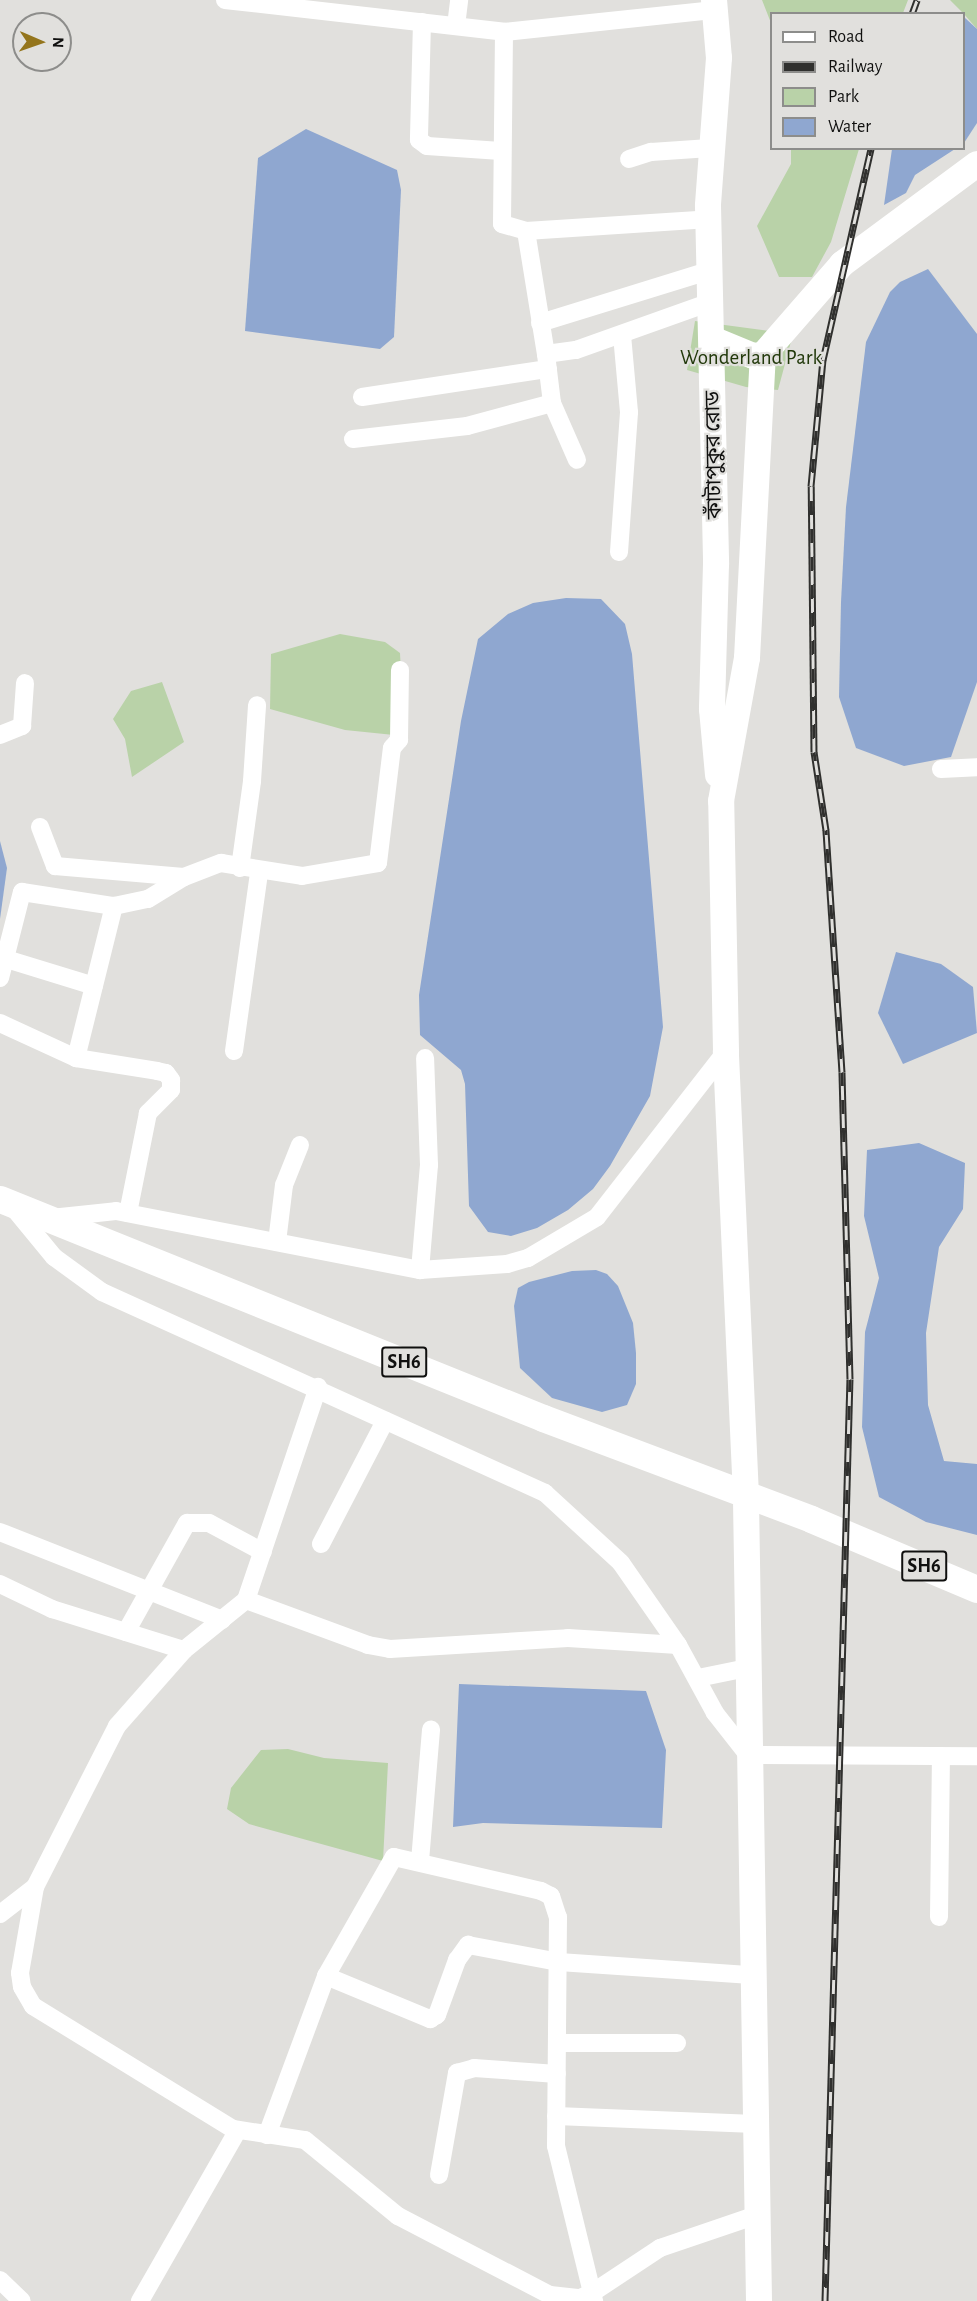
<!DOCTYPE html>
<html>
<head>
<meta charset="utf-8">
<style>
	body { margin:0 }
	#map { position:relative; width:977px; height:2301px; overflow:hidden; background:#e1e0dd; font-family:"Alegreya Sans","Noto Sans Bengali",sans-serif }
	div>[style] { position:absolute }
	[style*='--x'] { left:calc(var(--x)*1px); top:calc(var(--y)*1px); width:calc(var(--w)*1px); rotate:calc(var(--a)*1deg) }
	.green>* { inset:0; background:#b9d2a8 }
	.water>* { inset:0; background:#8fa7d0 }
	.street>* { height:18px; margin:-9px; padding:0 9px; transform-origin:9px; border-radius:9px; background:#fff }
	.secondary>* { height:26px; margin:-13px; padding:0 13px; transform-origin:13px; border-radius:13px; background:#fff }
	.primary>* { height:27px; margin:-13.5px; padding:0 13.5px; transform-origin:13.5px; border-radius:13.5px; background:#fff }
	.rail>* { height:7px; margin-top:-3.5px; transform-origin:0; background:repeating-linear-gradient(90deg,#e1e0dd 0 14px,#30302e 0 28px); box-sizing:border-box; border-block:2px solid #30302e }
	span { translate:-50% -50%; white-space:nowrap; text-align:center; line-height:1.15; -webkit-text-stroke:4.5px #e1e0dd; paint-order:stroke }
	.shield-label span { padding:2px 4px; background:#e1e0dd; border:2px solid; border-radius:4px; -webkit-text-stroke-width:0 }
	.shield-label { font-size:20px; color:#10100f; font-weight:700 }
	.park-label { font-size:21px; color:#22390b }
	.street-label { font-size:21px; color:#10100f }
	.legend { position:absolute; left:770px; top:12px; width:195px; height:138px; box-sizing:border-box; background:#e1e0dd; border:2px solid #8d8d8b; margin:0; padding:8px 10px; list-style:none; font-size:18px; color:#10100f }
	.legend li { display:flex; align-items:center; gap:12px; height:30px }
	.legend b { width:30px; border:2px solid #8d8d8b }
	.north { position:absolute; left:12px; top:12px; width:60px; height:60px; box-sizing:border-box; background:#e1e0dd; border:2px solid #8d8d8b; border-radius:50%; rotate:92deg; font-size:16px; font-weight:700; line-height:24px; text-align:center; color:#10100f }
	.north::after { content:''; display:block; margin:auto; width:21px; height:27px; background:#94751c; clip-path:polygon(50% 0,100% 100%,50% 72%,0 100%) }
</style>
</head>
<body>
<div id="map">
	<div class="green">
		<div style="clip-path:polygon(762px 0,908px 0,903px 13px,772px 14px,771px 23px)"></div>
		<div style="clip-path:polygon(950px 0,977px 0,977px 29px,964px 14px)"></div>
		<div style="clip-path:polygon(791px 149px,859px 149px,831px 242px,812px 277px,779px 277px,757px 226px,791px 164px)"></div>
		<div style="clip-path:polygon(695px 321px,793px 334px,778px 390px,746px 387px,687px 370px)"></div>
		<div style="clip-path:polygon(340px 634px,385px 642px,400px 653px,403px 712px,394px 735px,345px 730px,270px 709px,271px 654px)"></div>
		<div style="clip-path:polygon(162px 682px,184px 742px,132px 777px,125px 739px,113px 719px,131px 691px)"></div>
		<div style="clip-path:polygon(288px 1749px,324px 1758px,388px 1763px,383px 1861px,249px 1824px,227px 1809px,231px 1788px,261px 1750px)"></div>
	</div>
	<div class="water">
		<div style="clip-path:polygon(964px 17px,977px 29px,977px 123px,964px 143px)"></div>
		<div style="clip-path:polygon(306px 129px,397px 170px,401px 190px,394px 337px,380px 349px,245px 331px,258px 158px)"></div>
		<div style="clip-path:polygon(892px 149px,892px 148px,955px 149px,915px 175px,906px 193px,884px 205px)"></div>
		<div style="clip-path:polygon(928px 269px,977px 334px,977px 682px,951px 757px,904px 766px,856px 748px,839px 697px,841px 602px,846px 507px,866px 342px,890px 292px,900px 282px)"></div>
		<div style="clip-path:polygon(566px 598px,601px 599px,625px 624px,632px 654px,663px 1027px,650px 1096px,610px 1166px,593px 1189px,568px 1210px,537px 1228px,511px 1236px,488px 1232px,469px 1206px,465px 1084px,461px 1070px,420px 1035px,419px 995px,461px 721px,478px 639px,508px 614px,533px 603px)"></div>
		<div style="clip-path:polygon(0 841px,7px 868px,0 919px)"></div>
		<div style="clip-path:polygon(896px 952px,941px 964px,973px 987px,977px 1033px,903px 1064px,878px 1013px)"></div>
		<div style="clip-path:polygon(919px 1143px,965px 1163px,963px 1209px,939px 1247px,926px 1333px,928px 1405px,944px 1461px,977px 1464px,977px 1535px,926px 1522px,879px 1497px,862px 1427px,865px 1332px,879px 1278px,864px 1216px,867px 1150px)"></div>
		<div style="clip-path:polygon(596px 1270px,607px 1274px,618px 1286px,633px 1323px,636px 1353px,636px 1384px,627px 1405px,602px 1412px,552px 1398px,520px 1368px,514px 1306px,518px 1288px,529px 1282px,572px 1271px)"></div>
		<div style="clip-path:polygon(459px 1684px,646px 1691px,666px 1750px,662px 1828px,483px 1823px,453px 1827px)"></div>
	</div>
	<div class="street">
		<div style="--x:225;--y:0;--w:281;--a:6.5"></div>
		<div style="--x:504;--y:32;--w:212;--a:-6"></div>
		<div style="--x:422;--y:22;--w:118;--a:91.5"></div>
		<div style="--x:419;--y:140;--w:10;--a:37"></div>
		<div style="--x:427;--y:146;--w:74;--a:3.9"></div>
		<div style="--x:456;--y:26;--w:26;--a:-83"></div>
		<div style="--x:504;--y:32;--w:192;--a:90.6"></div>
		<div style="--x:502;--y:224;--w:25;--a:16"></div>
		<div style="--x:526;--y:231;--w:184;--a:-3.7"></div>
		<div style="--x:629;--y:159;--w:23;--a:-18"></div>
		<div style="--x:651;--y:152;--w:59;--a:-3.9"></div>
		<div style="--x:526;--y:231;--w:125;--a:80.8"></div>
		<div style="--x:540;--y:323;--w:179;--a:-17.2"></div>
		<div style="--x:362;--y:397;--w:188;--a:-8.6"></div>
		<div style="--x:552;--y:403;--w:62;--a:66.3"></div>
		<div style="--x:353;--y:439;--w:115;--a:-6.5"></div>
		<div style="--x:467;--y:426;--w:88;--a:-15.1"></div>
		<div style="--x:552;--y:403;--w:49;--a:-97"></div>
		<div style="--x:546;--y:354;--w:30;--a:-8"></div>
		<div style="--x:576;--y:350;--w:143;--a:-19.6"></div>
		<div style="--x:619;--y:552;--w:140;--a:-85.9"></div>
		<div style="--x:629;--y:412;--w:77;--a:-95.2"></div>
		<div style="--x:0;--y:735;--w:24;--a:-22"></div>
		<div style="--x:22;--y:726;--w:43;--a:-86"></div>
		<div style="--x:941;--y:769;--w:36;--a:-3"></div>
		<div style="--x:40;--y:827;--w:42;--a:69"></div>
		<div style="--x:55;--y:866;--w:129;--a:4.9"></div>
		<div style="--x:240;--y:868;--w:88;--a:-82.1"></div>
		<div style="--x:252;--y:781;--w:76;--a:-86.2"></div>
		<div style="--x:3;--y:958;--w:95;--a:17.1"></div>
		<div style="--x:0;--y:978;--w:89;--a:-75.7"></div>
		<div style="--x:22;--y:892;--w:93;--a:8.7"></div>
		<div style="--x:114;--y:906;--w:35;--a:-12"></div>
		<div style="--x:148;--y:899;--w:42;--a:-31.4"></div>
		<div style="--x:184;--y:877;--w:40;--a:-21"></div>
		<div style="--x:221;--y:863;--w:82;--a:9.1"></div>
		<div style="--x:302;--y:876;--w:77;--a:-9.7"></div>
		<div style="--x:378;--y:863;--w:116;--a:-83.1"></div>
		<div style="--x:392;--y:748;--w:11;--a:-49"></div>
		<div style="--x:399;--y:740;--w:70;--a:-89.2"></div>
		<div style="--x:0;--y:1023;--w:84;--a:24.7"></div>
		<div style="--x:76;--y:1058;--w:82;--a:9.1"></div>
		<div style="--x:157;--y:1071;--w:9;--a:13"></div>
		<div style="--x:166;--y:1073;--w:9;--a:54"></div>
		<div style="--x:171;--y:1080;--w:10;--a:90"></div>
		<div style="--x:171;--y:1090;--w:33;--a:135"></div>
		<div style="--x:148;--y:1113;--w:102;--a:101.3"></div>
		<div style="--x:234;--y:1051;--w:181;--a:-82"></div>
		<div style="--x:76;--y:1058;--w:157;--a:-76"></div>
		<div style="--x:12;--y:1206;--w:66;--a:50.5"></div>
		<div style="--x:54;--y:1257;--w:59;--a:36.1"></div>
		<div style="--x:102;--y:1292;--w:486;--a:24.4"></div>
		<div style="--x:545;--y:1493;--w:103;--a:42.6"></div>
		<div style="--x:621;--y:1563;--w:100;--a:55.2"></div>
		<div style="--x:678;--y:1645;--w:77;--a:61.4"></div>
		<div style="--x:715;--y:1713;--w:53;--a:51.8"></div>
		<div style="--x:748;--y:1755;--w:229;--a:0.3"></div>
		<div style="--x:51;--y:1218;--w:65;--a:-6.1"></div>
		<div style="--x:116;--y:1211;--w:310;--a:11"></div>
		<div style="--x:420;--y:1270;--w:87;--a:-3.9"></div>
		<div style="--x:507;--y:1264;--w:22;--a:-16"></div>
		<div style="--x:528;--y:1258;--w:80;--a:-30.7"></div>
		<div style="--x:597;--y:1217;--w:210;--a:-52.1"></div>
		<div style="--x:277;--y:1242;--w:57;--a:-83"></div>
		<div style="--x:284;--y:1185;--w:43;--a:-68.2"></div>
		<div style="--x:420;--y:1270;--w:105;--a:-85.1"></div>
		<div style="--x:429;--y:1165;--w:107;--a:-92.1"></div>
		<div style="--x:0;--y:1532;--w:239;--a:21.6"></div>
		<div style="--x:321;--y:1544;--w:139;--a:-62.5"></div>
		<div style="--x:0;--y:1584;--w:58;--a:25.7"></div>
		<div style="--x:52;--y:1609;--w:138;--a:17.3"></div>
		<div style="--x:246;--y:1600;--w:130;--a:20.2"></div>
		<div style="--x:368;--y:1645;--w:22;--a:10"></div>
		<div style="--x:390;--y:1649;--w:178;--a:-3.5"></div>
		<div style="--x:568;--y:1638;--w:110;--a:3.6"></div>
		<div style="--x:126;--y:1632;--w:125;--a:-60.8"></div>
		<div style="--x:187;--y:1523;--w:22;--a:0"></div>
		<div style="--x:209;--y:1523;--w:61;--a:28.2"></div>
		<div style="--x:698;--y:1678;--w:50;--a:-11.5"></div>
		<div style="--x:420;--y:1861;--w:132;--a:-85.2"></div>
		<div style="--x:35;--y:1887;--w:87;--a:99.9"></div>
		<div style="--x:20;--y:1973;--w:14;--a:82"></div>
		<div style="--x:22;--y:1987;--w:22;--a:60"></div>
		<div style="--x:33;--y:2006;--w:235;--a:31.6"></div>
		<div style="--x:233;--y:2129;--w:73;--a:8.7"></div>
		<div style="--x:305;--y:2140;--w:120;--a:39.3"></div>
		<div style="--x:398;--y:2216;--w:171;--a:27.5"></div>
		<div style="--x:550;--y:2295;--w:30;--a:6"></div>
		<div style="--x:580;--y:2298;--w:13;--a:-23"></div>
		<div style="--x:592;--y:2293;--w:82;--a:-33.5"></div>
		<div style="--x:660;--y:2248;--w:102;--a:-18.8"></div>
		<div style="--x:0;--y:1914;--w:44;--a:-37.6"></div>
		<div style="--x:35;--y:1887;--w:181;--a:-63"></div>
		<div style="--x:117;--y:1726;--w:101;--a:-48.6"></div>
		<div style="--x:184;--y:1650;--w:80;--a:-38.9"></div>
		<div style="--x:246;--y:1600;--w:225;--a:-71.3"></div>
		<div style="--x:939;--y:1917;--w:161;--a:-89.3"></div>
		<div style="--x:326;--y:1976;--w:113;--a:22.5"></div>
		<div style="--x:430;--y:2019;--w:8;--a:-30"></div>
		<div style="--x:437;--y:2015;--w:59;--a:-70"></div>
		<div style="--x:457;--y:1960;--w:19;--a:-54"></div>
		<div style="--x:468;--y:1945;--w:93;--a:10.6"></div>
		<div style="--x:559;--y:1962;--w:193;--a:3.9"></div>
		<div style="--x:557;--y:2043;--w:120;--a:0"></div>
		<div style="--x:556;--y:2116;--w:199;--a:2.3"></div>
		<div style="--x:267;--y:2135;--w:170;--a:-69.6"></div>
		<div style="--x:326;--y:1976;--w:137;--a:-60.3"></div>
		<div style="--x:394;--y:1857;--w:151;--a:13"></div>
		<div style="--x:541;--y:1891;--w:11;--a:27"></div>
		<div style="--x:551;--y:1896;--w:22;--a:72"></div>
		<div style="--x:558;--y:1917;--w:229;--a:90.5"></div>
		<div style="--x:556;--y:2146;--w:160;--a:76.2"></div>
		<div style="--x:439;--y:2175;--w:104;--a:-80"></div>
		<div style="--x:457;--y:2073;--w:18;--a:-16"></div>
		<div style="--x:474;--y:2068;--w:83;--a:4.1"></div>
		<div style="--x:0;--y:2280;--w:30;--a:44"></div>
		<div style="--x:140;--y:2301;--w:197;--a:-60.2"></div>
	</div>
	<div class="secondary">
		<div style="--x:714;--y:0;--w:58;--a:85.1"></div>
		<div style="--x:719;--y:58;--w:148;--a:94.3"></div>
		<div style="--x:708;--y:206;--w:358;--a:88.7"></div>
		<div style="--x:716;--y:564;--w:145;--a:91.6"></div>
		<div style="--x:712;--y:709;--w:66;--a:84.8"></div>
		<div style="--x:712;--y:339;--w:44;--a:22.5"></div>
		<div style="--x:753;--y:356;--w:10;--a:-6"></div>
		<div style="--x:759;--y:2301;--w:805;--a:-90.93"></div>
		<div style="--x:746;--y:1496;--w:445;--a:-92.6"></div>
		<div style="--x:726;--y:1051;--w:250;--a:-91.1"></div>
		<div style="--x:721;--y:801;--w:145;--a:-79.7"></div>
		<div style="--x:747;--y:658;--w:303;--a:-87"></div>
		<div style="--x:763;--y:355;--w:121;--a:-49"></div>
		<div style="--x:842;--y:264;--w:168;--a:-36.5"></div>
	</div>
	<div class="primary">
		<div style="--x:0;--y:1199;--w:585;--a:21.96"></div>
		<div style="--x:543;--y:1418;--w:286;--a:20.6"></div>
		<div style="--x:811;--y:1519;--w:180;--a:22.9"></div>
	</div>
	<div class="rail">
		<div style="--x:912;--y:14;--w:15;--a:-70"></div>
		<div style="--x:825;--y:2301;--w:922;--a:-88.45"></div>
		<div style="--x:850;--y:1379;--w:307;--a:-91.5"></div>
		<div style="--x:842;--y:1072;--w:243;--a:-93.8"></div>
		<div style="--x:826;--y:830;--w:79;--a:-98.7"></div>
		<div style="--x:814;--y:752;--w:266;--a:-90.6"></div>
		<div style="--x:811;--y:486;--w:127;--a:-84.6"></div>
		<div style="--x:823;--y:360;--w:217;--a:-77.2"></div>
	</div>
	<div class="shield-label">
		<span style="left:404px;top:1362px">SH6</span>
		<span style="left:924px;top:1566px">SH6</span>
	</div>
	<div class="park-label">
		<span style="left:751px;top:358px">Wonderland Park</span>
	</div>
	<div class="street-label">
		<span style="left:714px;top:455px;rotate:-91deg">কাঁটাপুকুর রোড</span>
	</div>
	<ul class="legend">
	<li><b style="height:8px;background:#fff"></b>Road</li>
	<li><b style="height:8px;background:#30302e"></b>Railway</li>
	<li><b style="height:16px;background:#b9d2a8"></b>Park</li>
	<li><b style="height:16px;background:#8fa7d0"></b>Water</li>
	</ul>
	<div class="north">N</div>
</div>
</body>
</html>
